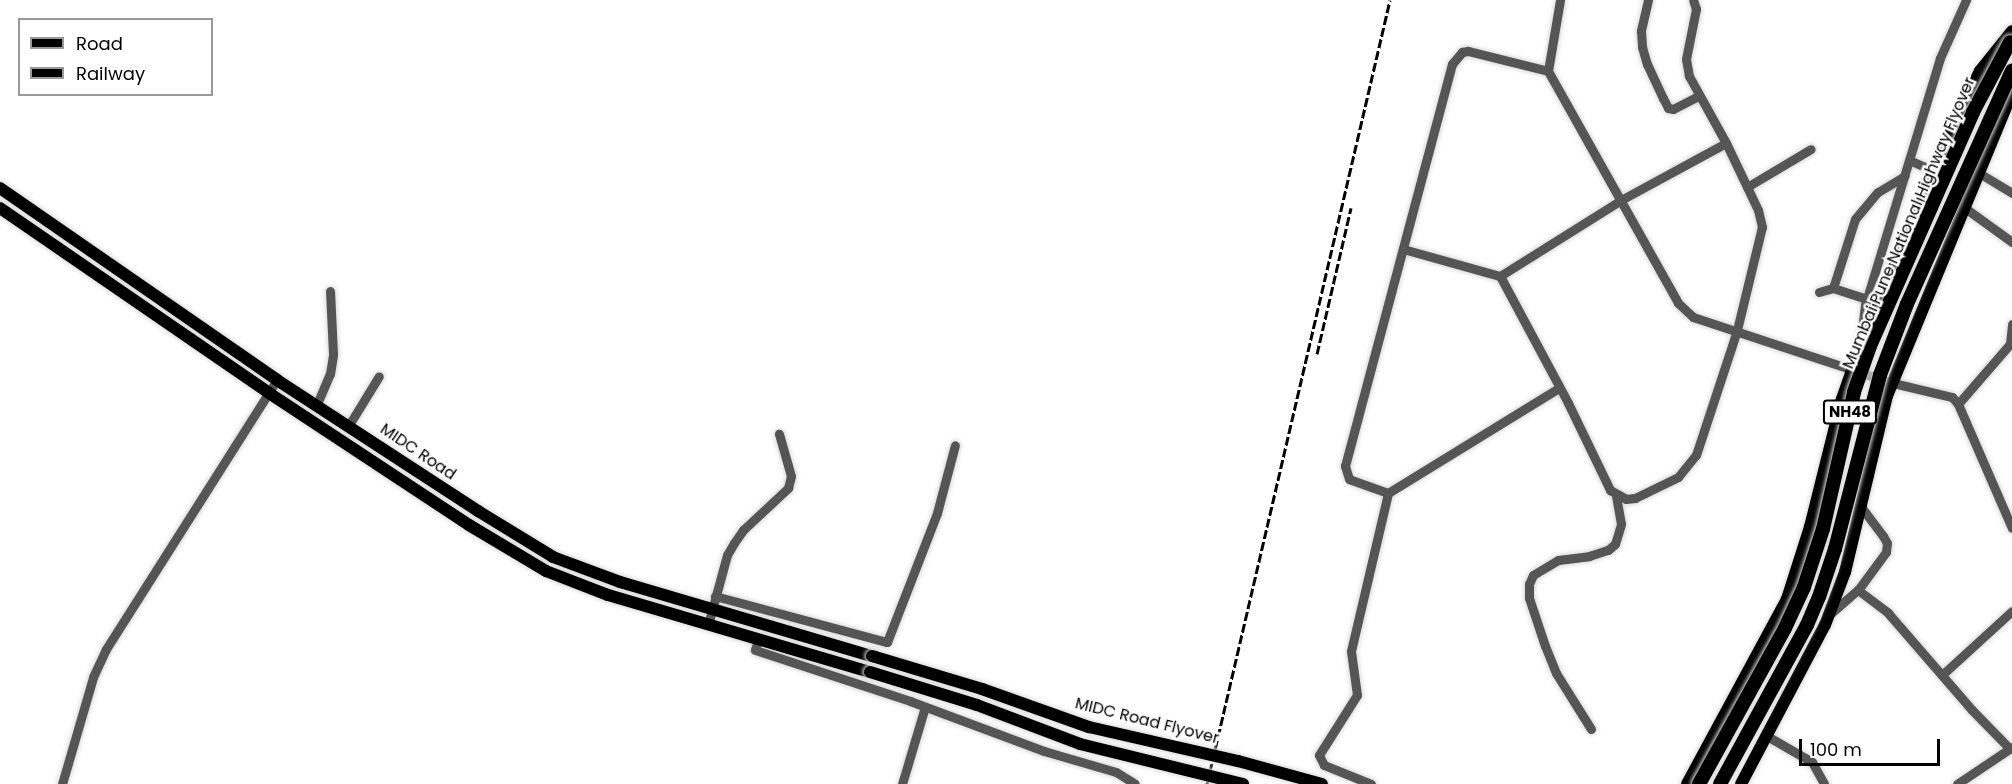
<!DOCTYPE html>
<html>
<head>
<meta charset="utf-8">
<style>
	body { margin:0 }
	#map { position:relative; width:2012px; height:784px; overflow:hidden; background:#fff; font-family:Poppins,sans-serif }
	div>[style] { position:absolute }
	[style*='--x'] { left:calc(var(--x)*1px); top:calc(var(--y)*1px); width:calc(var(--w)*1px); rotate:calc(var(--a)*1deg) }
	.roads { filter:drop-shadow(0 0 2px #dbdbdb) drop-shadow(0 0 2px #dbdbdb) }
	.minor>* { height:9px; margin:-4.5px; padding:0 4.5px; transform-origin:4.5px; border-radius:4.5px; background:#555 }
	.major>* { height:12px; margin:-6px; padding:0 6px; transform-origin:6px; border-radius:6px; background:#000 }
	.rail>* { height:3px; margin-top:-1.5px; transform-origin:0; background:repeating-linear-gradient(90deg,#000 0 9px,transparent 0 12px) }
	.bridges { filter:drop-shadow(0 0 2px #dbdbdb) drop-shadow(0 0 2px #dbdbdb) }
	.major-bridge>* { height:12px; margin:-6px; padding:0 6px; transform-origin:6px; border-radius:6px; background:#000 }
	.highway-bridge>* { height:14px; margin:-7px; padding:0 7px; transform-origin:7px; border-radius:7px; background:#000 }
	span { translate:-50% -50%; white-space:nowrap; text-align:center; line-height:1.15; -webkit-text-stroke:5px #fff; paint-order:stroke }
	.shield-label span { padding:2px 4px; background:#fff; border:2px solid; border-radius:4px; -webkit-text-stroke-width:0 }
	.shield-label { font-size:15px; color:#000; font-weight:700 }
	.street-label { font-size:16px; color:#000 }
	.legend { position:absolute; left:18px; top:18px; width:195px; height:78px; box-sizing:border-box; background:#fff; border:2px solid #999; margin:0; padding:8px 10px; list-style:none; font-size:18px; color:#000 }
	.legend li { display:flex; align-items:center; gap:12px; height:30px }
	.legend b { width:30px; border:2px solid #999 }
	.scale { position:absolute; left:1799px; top:739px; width:141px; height:27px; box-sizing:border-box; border:3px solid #000; border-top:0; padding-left:8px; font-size:18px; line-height:21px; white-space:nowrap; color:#000; -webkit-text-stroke:4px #fff; paint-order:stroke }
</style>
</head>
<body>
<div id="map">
	<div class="roads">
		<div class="minor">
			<div style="--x:1648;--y:0;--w:32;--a:103"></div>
			<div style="--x:1641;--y:31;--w:16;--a:86"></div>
			<div style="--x:1642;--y:47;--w:18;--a:74"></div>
			<div style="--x:1647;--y:64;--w:38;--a:65"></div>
			<div style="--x:1663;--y:98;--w:11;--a:63"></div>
			<div style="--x:1668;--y:108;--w:5;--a:11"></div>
			<div style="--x:1673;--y:109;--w:29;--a:-27"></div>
			<div style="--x:1548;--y:71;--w:72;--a:-80.4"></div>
			<div style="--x:1909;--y:160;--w:27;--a:24"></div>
			<div style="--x:1979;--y:173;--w:39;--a:31"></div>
			<div style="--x:1747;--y:187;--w:74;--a:-30.7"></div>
			<div style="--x:1965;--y:208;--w:58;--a:35.9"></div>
			<div style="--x:1403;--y:249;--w:101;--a:15.6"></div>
			<div style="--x:1500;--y:276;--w:144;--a:61.8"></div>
			<div style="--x:1568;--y:403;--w:97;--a:64.2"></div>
			<div style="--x:1610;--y:490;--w:18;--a:29"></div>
			<div style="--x:1626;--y:499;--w:9;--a:-6"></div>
			<div style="--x:1635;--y:498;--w:48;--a:-26"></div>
			<div style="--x:1678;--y:477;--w:28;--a:-51"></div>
			<div style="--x:1696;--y:455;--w:132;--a:-71.8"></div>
			<div style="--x:1737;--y:330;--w:106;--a:-76.4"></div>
			<div style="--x:1762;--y:227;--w:17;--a:-103"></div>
			<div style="--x:1758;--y:210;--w:74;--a:-115.5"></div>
			<div style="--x:1726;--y:143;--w:77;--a:-118.9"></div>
			<div style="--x:1689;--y:76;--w:17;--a:-100"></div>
			<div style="--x:1686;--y:59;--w:51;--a:-78.7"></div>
			<div style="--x:1696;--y:9;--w:9;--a:-108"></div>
			<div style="--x:1500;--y:276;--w:143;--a:-32.1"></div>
			<div style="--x:1621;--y:200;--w:119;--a:-28.5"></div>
			<div style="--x:1833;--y:288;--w:72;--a:-72.3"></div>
			<div style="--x:1855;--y:219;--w:35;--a:-50"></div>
			<div style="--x:1878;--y:192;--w:31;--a:-31"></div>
			<div style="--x:1819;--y:292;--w:15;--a:-16"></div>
			<div style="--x:1833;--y:288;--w:36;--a:18"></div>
			<div style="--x:1861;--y:338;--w:33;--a:-83"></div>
			<div style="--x:1865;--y:305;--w:258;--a:-73.1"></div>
			<div style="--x:1940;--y:58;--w:64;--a:-65.9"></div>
			<div style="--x:317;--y:404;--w:33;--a:-67"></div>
			<div style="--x:330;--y:374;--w:20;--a:-81"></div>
			<div style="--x:333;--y:354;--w:63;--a:-92.7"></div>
			<div style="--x:1958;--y:404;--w:79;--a:-49.1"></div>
			<div style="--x:2010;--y:344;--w:20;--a:-84"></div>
			<div style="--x:349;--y:425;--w:57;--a:-58.5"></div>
			<div style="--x:1388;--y:493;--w:41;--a:-160.3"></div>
			<div style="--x:1349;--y:479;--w:14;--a:-107"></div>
			<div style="--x:1345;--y:466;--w:416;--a:-75.1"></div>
			<div style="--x:1452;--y:64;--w:16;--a:-50"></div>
			<div style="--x:1462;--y:52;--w:6;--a:-9"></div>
			<div style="--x:1468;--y:51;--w:82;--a:14"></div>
			<div style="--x:1548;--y:71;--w:266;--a:60.7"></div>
			<div style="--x:1678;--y:303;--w:21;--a:43"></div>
			<div style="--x:1693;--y:317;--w:211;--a:18.3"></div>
			<div style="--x:1893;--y:383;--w:61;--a:13.3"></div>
			<div style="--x:1952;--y:397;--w:9;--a:49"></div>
			<div style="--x:1958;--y:404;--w:135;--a:66.5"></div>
			<div style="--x:1858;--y:590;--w:38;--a:37"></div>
			<div style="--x:1888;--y:613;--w:128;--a:49.1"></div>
			<div style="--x:1972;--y:710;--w:54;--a:45.7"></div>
			<div style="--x:715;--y:596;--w:178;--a:15"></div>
			<div style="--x:887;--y:642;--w:138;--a:-68.8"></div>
			<div style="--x:937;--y:513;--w:70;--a:-75.2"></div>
			<div style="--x:1830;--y:614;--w:37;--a:-41"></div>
			<div style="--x:1858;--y:590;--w:47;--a:-53.6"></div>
			<div style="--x:1886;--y:552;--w:9;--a:-84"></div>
			<div style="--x:1887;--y:543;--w:8;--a:-120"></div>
			<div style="--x:1883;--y:536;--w:35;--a:-127"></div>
			<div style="--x:708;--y:625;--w:73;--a:-74.8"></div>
			<div style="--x:727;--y:555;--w:14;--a:-60"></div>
			<div style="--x:734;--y:543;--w:16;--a:-55"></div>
			<div style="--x:743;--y:530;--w:62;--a:-43"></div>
			<div style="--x:788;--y:488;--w:12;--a:-76"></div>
			<div style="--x:791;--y:476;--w:44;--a:-105.9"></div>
			<div style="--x:758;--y:640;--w:10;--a:107"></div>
			<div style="--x:755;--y:650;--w:163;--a:18.2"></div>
			<div style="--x:910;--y:701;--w:143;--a:20.5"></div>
			<div style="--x:1044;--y:751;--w:75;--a:16.3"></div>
			<div style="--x:1116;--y:772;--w:22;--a:32"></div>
			<div style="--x:1943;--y:674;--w:93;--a:-42.4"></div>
			<div style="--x:1591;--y:729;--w:66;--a:-122"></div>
			<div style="--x:1556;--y:673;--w:29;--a:-112"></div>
			<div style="--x:1545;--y:646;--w:51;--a:-108.4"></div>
			<div style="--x:1529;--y:598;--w:14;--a:-90"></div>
			<div style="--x:1529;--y:584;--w:10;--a:-66"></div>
			<div style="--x:1533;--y:575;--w:29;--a:-31"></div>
			<div style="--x:1558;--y:560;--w:31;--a:-7"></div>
			<div style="--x:1589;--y:556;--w:20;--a:-18"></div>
			<div style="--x:1608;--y:550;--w:9;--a:-41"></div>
			<div style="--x:1615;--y:544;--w:21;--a:-73"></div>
			<div style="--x:1621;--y:524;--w:29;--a:-100"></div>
			<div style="--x:1767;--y:736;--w:52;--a:30"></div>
			<div style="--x:1812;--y:762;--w:25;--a:61"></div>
			<div style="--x:62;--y:784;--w:111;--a:-73.8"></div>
			<div style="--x:93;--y:677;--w:31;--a:-65"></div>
			<div style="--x:106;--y:649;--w:319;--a:-57.6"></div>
			<div style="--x:902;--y:784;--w:80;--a:-73.4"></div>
			<div style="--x:1371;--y:784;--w:51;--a:-158"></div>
			<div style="--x:1324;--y:765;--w:11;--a:-117"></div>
			<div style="--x:1319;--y:755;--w:71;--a:-57.7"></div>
			<div style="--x:1357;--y:695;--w:44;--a:-97.8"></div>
			<div style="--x:1351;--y:651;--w:162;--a:-76.8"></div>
			<div style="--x:1388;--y:493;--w:201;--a:-31.6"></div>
			<div style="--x:1957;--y:784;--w:66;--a:-33.9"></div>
		</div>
		<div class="major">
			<div style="--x:0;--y:188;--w:337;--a:34.7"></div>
			<div style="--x:277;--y:380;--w:240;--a:33.1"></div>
			<div style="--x:478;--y:511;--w:88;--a:31.5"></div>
			<div style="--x:553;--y:557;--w:72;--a:20.5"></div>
			<div style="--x:620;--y:582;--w:263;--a:16.4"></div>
			<div style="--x:0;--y:208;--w:326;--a:34.5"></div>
			<div style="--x:269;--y:393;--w:240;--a:33.4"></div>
			<div style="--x:469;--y:525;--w:90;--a:30.9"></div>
			<div style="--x:546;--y:571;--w:66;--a:21.2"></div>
			<div style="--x:608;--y:595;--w:273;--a:16.4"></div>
			<div style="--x:1687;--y:784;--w:210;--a:-61.6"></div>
			<div style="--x:1787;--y:599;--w:76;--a:-72.3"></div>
			<div style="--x:1810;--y:527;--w:132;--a:-76"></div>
			<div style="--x:1842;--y:399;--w:46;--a:-70.8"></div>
			<div style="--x:1857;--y:356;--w:244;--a:-67.3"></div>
			<div style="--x:1951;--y:131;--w:67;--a:-64.2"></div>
			<div style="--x:1980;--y:71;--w:51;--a:-51.3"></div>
			<div style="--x:1741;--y:784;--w:180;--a:-62.2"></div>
			<div style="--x:1825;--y:625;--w:57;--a:-69.3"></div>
			<div style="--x:1845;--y:572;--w:181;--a:-76.6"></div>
			<div style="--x:1887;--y:396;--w:328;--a:-67.6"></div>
		</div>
	</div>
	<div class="rail">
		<div style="--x:1317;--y:354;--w:150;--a:-76.9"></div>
		<div style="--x:1207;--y:784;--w:805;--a:-76.86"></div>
	</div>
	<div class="bridges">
		<div class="major-bridge">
			<div style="--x:872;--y:656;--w:115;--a:16.7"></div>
			<div style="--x:982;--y:689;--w:114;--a:19.6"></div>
			<div style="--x:1089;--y:727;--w:153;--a:12.9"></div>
			<div style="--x:1238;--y:761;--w:87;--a:15.3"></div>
			<div style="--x:870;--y:672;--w:112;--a:17.1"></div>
			<div style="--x:977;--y:705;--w:110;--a:20.7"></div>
			<div style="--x:1080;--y:744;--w:168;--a:13.8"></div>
		</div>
		<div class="highway-bridge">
			<div style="--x:1699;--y:784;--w:178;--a:-61.1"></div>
			<div style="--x:1785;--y:628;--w:45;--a:-65.1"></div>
			<div style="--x:1804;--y:587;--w:61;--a:-71.9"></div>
			<div style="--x:1823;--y:529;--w:140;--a:-77.2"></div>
			<div style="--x:1854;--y:392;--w:49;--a:-70.8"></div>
			<div style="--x:1870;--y:346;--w:256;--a:-66.2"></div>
			<div style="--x:1973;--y:112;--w:79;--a:-62.1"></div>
			<div style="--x:1720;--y:784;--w:181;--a:-61.3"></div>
			<div style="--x:1807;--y:625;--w:30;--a:-67"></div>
			<div style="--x:1819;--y:597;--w:51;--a:-71.6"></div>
			<div style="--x:1835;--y:549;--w:180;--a:-75.5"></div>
			<div style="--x:1880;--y:375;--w:76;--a:-69.2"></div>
			<div style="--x:1907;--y:304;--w:256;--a:-65.8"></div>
		</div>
	</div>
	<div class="shield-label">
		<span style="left:1850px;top:412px">NH48</span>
	</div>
	<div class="street-label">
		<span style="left:1909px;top:223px;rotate:-67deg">Mumbai Pune National Highway Flyover</span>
		<span style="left:418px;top:452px;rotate:34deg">MIDC Road</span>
		<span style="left:1147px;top:721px;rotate:14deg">MIDC Road Flyover</span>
	</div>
	<ul class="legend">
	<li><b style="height:8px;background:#000"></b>Road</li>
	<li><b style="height:8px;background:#000"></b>Railway</li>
	</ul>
	<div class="scale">100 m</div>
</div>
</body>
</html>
